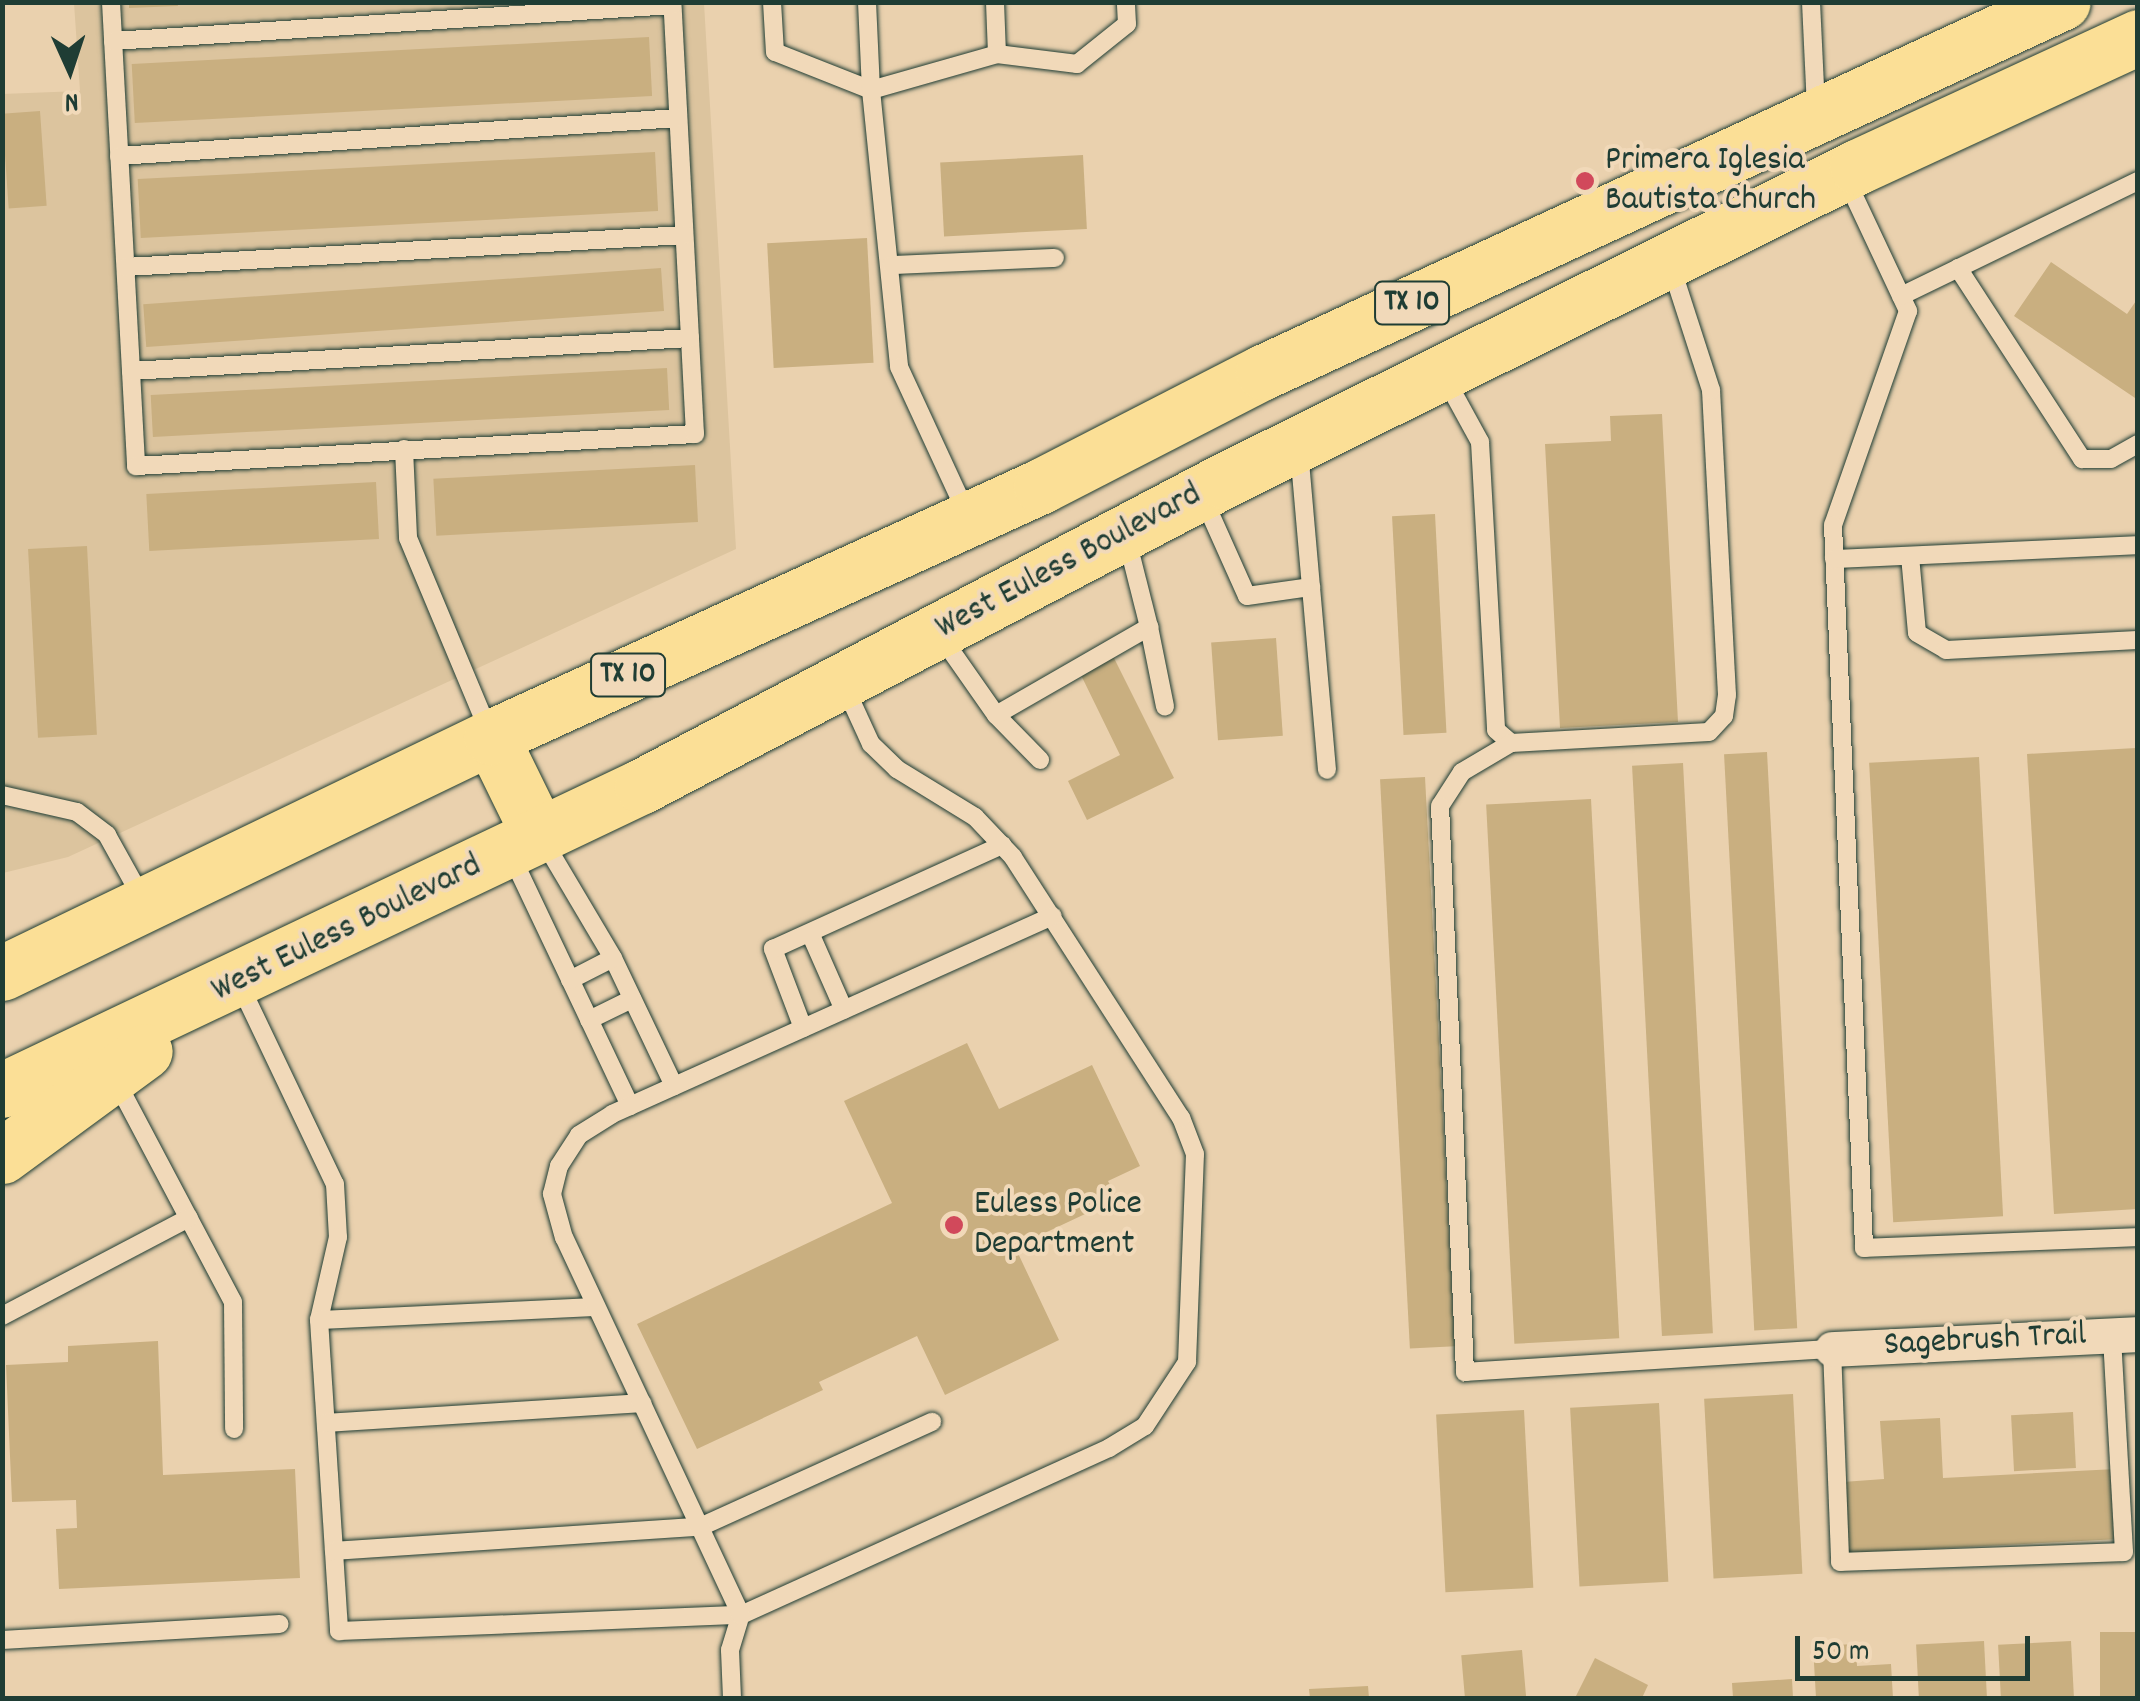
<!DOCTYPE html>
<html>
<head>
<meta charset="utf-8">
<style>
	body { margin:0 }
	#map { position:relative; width:2140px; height:1701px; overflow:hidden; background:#ead1ae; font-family:Dekko,sans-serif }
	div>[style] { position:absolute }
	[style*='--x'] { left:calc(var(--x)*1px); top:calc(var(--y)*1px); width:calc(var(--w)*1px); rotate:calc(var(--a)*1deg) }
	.built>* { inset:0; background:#dcc49e }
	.building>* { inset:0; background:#c9af80; transform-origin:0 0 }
	.roads { filter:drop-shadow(0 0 2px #1f3d34) drop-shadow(0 0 2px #1f3d34) }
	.lane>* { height:18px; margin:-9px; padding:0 9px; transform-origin:9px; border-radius:9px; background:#f1d9b9 }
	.street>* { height:35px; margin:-17.5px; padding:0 17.5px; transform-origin:17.5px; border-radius:17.5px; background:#f1d9b9 }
	.primary>* { height:55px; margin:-27.5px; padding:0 27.5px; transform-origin:27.5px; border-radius:27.5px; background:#fbdf96 }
	.dots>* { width:28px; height:28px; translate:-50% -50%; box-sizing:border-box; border:5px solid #f1d9b9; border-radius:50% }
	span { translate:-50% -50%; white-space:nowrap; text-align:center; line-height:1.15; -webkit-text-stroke:8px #f1d9b9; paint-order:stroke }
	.shield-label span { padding:2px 8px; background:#f1d9b9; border:2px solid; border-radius:8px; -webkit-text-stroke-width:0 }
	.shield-label { font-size:32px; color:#1f3d34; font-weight:700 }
	.poi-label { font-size:35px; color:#1f3d34 }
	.left { translate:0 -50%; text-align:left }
	.street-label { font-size:35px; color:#1f3d34 }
	.frame { position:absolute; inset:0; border:5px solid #1f3d34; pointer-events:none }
	.north { position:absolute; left:20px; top:20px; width:100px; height:100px; -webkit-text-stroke:8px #f1d9b9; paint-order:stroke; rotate:177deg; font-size:28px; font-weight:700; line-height:40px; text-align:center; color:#1f3d34 }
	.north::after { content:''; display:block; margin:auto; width:35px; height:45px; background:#1f3d34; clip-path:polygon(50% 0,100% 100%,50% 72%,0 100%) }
	.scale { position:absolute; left:1795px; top:1636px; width:235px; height:45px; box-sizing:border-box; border:5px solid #1f3d34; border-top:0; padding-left:12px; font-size:30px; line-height:35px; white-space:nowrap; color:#1f3d34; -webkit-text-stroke:8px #f1d9b9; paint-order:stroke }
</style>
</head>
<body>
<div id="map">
	<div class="built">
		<div style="clip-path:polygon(74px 3px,704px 3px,736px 549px,68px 857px,3px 873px,2px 94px,80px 91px)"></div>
	</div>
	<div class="building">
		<div style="clip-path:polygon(129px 2px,177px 2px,178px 6px,129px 8px)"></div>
		<div style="left:649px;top:37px;width:59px;height:518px;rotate:87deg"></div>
		<div style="left:40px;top:111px;width:95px;height:38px;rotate:86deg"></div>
		<div style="left:655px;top:152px;width:59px;height:518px;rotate:87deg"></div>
		<div style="left:1083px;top:155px;width:74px;height:143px;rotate:87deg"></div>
		<div style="left:867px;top:238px;width:125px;height:100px;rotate:87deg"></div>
		<div style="clip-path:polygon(2051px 262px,2127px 314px,2138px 298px,2138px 400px,2014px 316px)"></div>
		<div style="left:661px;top:268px;width:43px;height:519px;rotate:86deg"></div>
		<div style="left:667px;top:368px;width:42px;height:517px;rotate:87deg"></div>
		<div style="clip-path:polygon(1662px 414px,1678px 722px,1560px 728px,1545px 444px,1611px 441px,1610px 416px)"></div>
		<div style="left:695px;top:465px;width:57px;height:262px;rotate:87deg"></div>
		<div style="left:376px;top:482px;width:57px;height:230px;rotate:87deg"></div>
		<div style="left:1435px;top:514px;width:219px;height:43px;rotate:87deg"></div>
		<div style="left:87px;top:546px;width:189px;height:59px;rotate:87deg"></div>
		<div style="left:1276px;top:638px;width:98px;height:65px;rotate:86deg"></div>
		<div style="clip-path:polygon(1112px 654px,1174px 778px,1087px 820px,1068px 781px,1120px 755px,1079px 671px)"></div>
		<div style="clip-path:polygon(2136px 748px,2138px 1209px,2054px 1214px,2027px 754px)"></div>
		<div style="left:1767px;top:752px;width:577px;height:43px;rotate:87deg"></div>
		<div style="left:1979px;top:757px;width:460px;height:110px;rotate:87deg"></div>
		<div style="left:1683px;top:763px;width:571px;height:51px;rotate:87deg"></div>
		<div style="left:1425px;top:777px;width:570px;height:45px;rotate:87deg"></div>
		<div style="left:1591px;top:799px;width:540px;height:105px;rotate:87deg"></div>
		<div style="clip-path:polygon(967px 1043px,999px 1109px,1092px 1065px,1140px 1166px,1108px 1181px,1117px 1199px,1015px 1247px,1059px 1340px,945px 1395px,917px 1336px,819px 1382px,823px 1390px,697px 1449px,637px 1324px,892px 1203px,844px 1101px)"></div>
		<div style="clip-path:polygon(158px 1341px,163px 1475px,295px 1469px,300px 1578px,59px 1589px,56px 1529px,77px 1528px,76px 1500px,12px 1502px,6px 1365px,68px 1362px,68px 1346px)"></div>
		<div style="left:1793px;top:1394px;width:180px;height:89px;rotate:87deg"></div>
		<div style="left:1659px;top:1403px;width:179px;height:89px;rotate:87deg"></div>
		<div style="left:1524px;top:1410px;width:178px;height:88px;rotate:87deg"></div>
		<div style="left:2073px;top:1412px;width:56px;height:62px;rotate:87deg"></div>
		<div style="clip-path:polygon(1940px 1418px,1943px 1478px,2116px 1469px,2120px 1539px,1846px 1553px,1843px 1482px,1884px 1479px,1880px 1421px)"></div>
		<div style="left:2138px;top:1632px;width:66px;height:38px;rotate:90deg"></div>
		<div style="left:1984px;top:1641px;width:57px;height:68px;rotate:87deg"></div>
		<div style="left:2071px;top:1641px;width:57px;height:73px;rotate:87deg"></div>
		<div style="clip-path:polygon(1856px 1644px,1857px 1666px,1891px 1664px,1893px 1698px,1816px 1698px,1813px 1646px)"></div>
		<div style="left:1522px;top:1650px;width:48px;height:61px;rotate:85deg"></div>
		<div style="clip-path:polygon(1595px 1658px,1648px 1685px,1642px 1698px,1575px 1698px)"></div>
		<div style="clip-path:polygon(1792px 1679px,1793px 1698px,1733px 1698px,1732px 1683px)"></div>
		<div style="clip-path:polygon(1368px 1686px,1369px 1698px,1310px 1698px,1309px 1689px)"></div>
	</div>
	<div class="roads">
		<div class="lane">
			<div style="--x:111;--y:2;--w:465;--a:86.9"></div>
			<div style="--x:136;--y:466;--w:560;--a:-3.28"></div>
			<div style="--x:695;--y:434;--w:433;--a:-93"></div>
			<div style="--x:772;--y:2;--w:50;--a:86.6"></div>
			<div style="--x:775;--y:52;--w:103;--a:21.6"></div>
			<div style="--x:871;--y:90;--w:278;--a:84.2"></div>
			<div style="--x:899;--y:367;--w:162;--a:65.2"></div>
			<div style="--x:867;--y:2;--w:88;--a:87.4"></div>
			<div style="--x:871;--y:90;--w:131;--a:-15.9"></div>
			<div style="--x:997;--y:54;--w:52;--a:-92.2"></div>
			<div style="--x:1811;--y:2;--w:105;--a:87.3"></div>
			<div style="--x:113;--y:41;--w:560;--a:-3.68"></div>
			<div style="--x:997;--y:54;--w:81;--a:7.1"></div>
			<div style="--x:1077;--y:64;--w:64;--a:-38.7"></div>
			<div style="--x:1127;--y:24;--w:22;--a:-93"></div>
			<div style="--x:119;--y:156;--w:560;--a:-3.89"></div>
			<div style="--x:1846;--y:179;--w:146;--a:64.8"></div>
			<div style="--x:1908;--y:311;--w:227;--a:109.3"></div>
			<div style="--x:1833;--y:525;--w:724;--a:87.54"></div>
			<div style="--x:1864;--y:1248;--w:274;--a:-2.3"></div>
			<div style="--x:892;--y:265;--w:163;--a:-2.5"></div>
			<div style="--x:126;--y:267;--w:559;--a:-3.28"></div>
			<div style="--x:1958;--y:268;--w:228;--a:57"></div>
			<div style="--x:2082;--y:459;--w:29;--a:0"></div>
			<div style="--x:2111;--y:459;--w:31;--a:-29"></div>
			<div style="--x:1901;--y:296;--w:263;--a:-25.9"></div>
			<div style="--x:131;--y:371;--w:560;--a:-3.38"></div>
			<div style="--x:1445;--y:378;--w:73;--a:61.3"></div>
			<div style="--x:1480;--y:442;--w:288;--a:86.8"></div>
			<div style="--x:1496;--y:730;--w:20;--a:41"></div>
			<div style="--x:1511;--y:743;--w:198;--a:-3.2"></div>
			<div style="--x:1709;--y:732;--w:22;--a:-47"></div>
			<div style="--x:1724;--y:716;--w:21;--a:-82"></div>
			<div style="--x:1727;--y:695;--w:305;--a:-93"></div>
			<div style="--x:1711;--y:390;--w:130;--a:-107.9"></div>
			<div style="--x:404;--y:449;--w:89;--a:87.4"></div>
			<div style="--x:408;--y:538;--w:210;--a:67.3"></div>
			<div style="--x:1299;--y:450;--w:321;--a:85"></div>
			<div style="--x:1204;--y:500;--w:105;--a:65.9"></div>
			<div style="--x:1247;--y:596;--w:65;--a:-8"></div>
			<div style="--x:1127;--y:540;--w:90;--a:75.8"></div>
			<div style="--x:1910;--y:556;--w:77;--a:84.8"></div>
			<div style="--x:1917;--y:633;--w:34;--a:30"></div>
			<div style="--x:1946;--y:650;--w:192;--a:-3"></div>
			<div style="--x:1834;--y:559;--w:304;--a:-2.6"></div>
			<div style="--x:940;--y:635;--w:98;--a:55"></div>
			<div style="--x:996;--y:715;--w:63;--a:45.6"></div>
			<div style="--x:996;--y:715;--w:177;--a:-29.9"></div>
			<div style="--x:1149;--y:627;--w:81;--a:78.6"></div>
			<div style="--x:1511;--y:743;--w:57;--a:149.4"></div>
			<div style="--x:1462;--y:772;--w:40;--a:122.9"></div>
			<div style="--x:1440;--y:806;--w:567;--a:87.47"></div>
			<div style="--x:1465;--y:1372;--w:368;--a:-3.6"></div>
			<div style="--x:1832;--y:1349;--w:213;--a:87.8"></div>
			<div style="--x:1840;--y:1562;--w:284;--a:-2"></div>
			<div style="--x:2124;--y:1552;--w:217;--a:-93.2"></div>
			<div style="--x:2;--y:795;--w:77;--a:12.8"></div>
			<div style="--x:77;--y:812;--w:38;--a:37"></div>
			<div style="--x:107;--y:835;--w:74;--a:61"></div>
			<div style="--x:543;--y:840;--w:137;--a:59.3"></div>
			<div style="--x:613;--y:958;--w:142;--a:64.5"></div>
			<div style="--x:511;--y:855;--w:278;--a:64.6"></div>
			<div style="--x:810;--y:933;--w:84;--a:66.2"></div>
			<div style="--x:570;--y:980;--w:48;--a:-27.1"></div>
			<div style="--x:239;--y:983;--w:223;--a:64.5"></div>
			<div style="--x:335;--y:1184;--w:53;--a:86.8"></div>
			<div style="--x:338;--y:1237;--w:85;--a:102.9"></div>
			<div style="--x:319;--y:1320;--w:312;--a:86.3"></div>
			<div style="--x:339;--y:1631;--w:402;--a:-2.3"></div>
			<div style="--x:741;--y:1615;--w:404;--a:-24.4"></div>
			<div style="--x:1109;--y:1448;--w:42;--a:-31.4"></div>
			<div style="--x:1145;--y:1426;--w:77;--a:-56.7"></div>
			<div style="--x:1187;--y:1362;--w:208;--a:-87.8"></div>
			<div style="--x:1195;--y:1154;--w:39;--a:-111"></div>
			<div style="--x:1181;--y:1118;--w:310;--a:-122.8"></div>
			<div style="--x:1013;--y:857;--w:55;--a:-133.5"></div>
			<div style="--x:975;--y:817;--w:92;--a:-148.4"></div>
			<div style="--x:897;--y:769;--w:36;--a:-136"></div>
			<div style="--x:871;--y:744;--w:65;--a:-114.6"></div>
			<div style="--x:589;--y:1020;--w:48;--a:-26"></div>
			<div style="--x:803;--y:1028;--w:85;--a:-110.8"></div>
			<div style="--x:773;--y:949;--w:252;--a:-24.4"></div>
			<div style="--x:115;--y:1079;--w:252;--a:62.1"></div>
			<div style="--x:233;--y:1302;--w:127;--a:89.5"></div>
			<div style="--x:2;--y:1316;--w:211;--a:-27.7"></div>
			<div style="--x:319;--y:1320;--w:277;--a:-2.7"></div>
			<div style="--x:326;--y:1423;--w:317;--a:-3.6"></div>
			<div style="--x:334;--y:1551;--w:367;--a:-3.8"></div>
			<div style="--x:700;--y:1527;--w:255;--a:-24.4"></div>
			<div style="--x:2;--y:1640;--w:278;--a:-3.3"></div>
			<div style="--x:732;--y:1698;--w:48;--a:-92.4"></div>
			<div style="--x:730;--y:1650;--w:37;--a:-73"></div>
			<div style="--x:741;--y:1615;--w:416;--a:-115.1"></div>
			<div style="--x:564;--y:1238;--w:46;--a:-105.3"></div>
			<div style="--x:552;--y:1194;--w:29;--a:-76"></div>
			<div style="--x:559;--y:1166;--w:37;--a:-57"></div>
			<div style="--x:579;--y:1135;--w:39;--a:-32"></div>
			<div style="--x:612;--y:1114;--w:483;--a:-24.2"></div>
		</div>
		<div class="street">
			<div style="--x:1832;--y:1349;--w:306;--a:-2.8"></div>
		</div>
		<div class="primary">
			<div style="--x:491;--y:737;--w:109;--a:63.9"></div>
			<div style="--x:2;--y:973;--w:543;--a:-25.76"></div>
			<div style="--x:491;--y:737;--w:605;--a:-24.53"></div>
			<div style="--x:1041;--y:486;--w:250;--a:-27.2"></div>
			<div style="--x:1263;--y:372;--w:881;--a:-24.82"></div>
			<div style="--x:2;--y:1090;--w:709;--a:-25.41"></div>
			<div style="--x:642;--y:786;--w:656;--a:-27.7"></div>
			<div style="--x:1223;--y:481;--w:707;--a:-26.35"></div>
			<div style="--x:1857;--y:167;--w:310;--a:-24.8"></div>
			<div style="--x:2;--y:1156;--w:177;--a:-36.3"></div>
		</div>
	</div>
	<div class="dots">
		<div style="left:1585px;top:181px;background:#d1495b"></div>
		<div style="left:954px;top:1225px;background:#d1495b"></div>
	</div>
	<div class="shield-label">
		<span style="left:1412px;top:303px">TX 10</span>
		<span style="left:628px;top:675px">TX 10</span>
	</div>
	<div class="poi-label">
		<span class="left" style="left:1605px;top:181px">Primera Iglesia<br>Bautista Church</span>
		<span class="left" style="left:974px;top:1225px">Euless Police<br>Department</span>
	</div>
	<div class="street-label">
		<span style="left:1069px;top:562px;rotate:-28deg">West Euless Boulevard</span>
		<span style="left:347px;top:929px;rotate:-26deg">West Euless Boulevard</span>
		<span style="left:1985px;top:1341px;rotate:-3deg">Sagebrush Trail</span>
	</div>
	<div class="frame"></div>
	<div class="north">N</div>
	<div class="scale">50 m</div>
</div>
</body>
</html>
